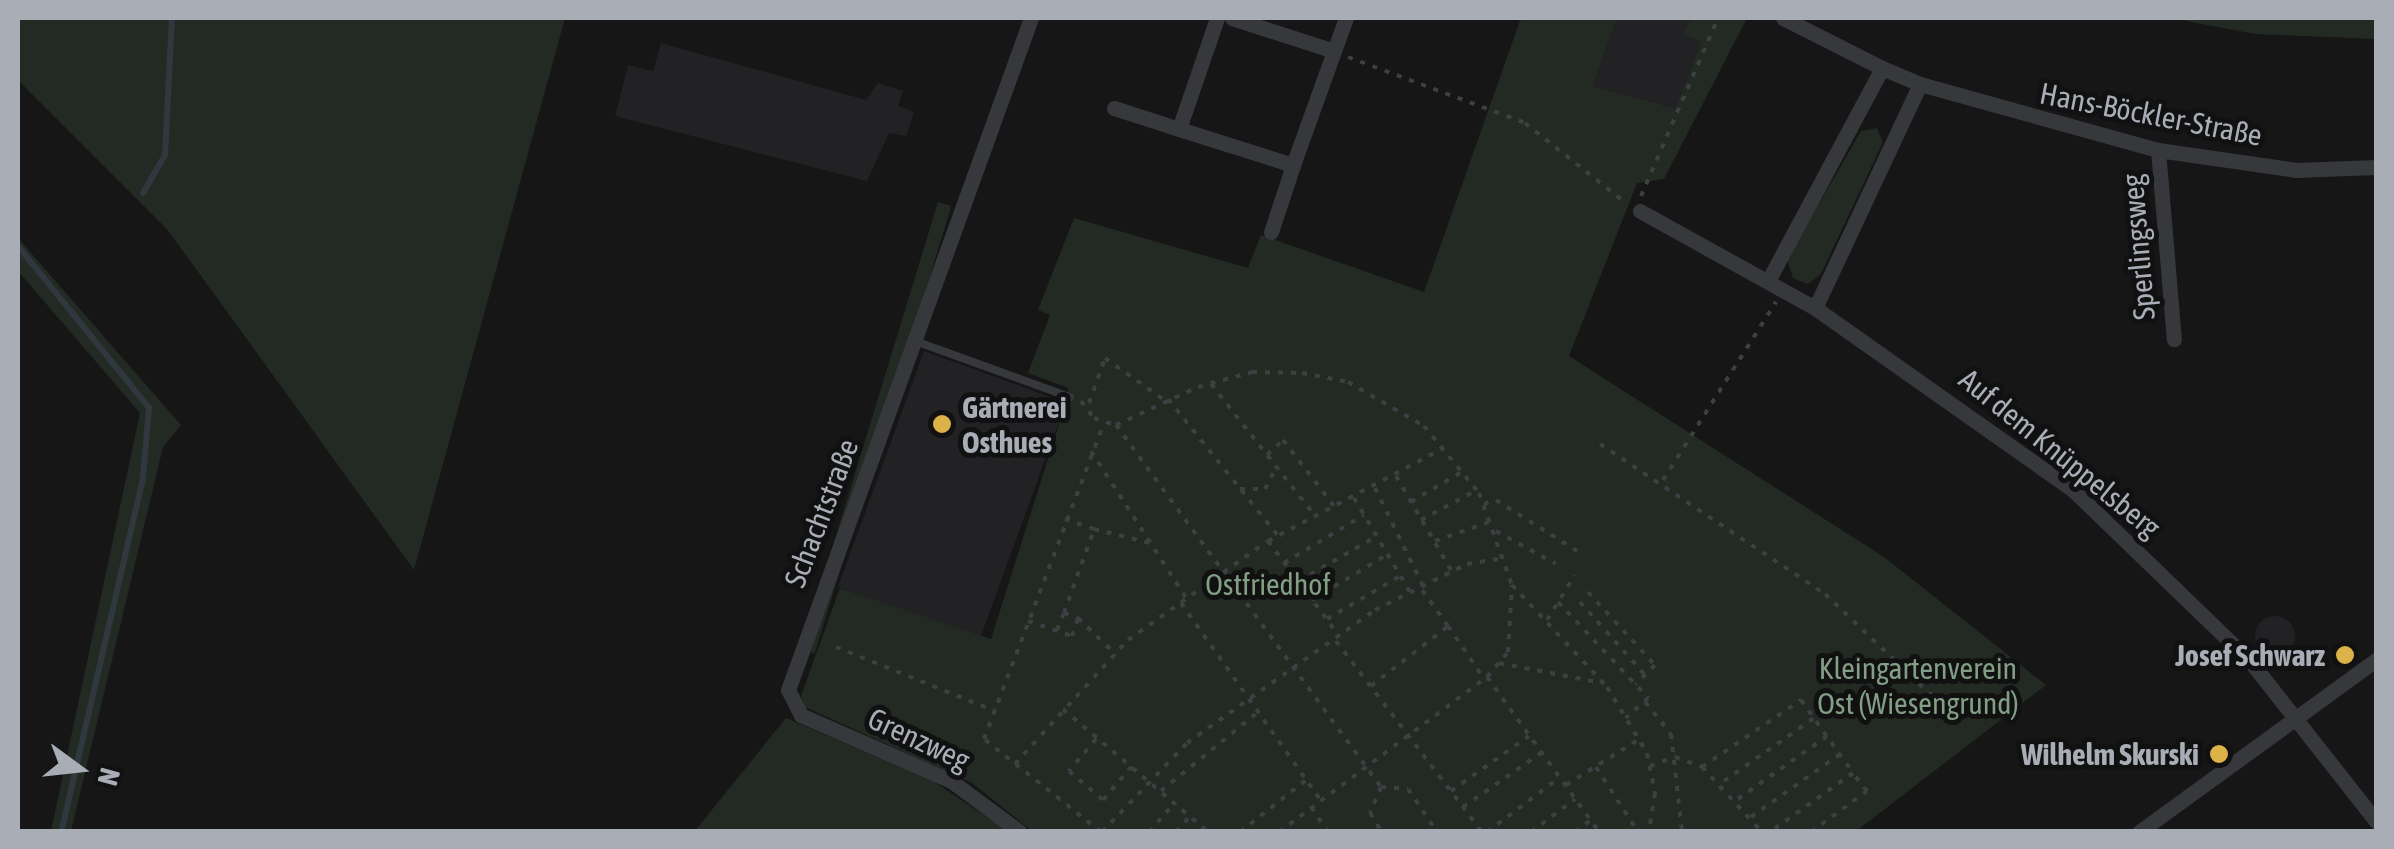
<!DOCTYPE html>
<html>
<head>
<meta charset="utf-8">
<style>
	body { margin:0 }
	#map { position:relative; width:2394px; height:849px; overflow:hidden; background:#161617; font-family:"Asap Condensed",sans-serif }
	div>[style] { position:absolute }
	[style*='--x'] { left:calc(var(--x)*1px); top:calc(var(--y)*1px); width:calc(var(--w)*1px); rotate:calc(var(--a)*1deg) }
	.built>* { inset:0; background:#222224; transform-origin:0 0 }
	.round { border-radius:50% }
	.green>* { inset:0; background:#222a23; transform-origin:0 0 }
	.stream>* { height:6px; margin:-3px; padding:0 3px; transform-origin:3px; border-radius:3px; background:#30383f }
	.path>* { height:4px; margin-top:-2px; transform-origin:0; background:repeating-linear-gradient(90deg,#3d3f43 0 5px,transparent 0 13px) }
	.service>* { height:8px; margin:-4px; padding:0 4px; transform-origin:4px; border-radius:4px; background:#37383c }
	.minor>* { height:15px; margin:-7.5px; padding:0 7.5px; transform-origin:7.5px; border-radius:7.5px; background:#37383c }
	.dots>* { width:28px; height:28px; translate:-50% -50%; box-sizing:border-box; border:5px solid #111112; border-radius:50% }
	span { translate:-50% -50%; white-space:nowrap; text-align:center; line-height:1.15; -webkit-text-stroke:10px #111112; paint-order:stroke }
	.street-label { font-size:30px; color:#a9adb6 }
	.poi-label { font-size:30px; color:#a9adb6; font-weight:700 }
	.left { translate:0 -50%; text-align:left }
	.right { translate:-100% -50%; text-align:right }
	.park-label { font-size:30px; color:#829f86 }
	.frame { position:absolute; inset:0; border:20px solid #a9adb6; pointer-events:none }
	.north { position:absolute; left:30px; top:719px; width:100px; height:100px; -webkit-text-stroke:8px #111112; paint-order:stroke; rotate:105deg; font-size:28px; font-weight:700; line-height:40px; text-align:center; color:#a9adb6 }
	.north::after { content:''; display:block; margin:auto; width:35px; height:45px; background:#a9adb6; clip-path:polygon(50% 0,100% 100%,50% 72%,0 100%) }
</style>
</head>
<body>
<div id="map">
	<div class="built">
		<div style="clip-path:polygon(1617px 18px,1691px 18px,1682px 34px,1701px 42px,1677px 108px,1593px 86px)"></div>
		<div style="clip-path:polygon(661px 43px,866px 100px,878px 83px,903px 91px,898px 106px,914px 112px,906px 136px,889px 133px,867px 181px,615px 116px,628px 65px,653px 71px)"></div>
		<div style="left:924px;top:351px;width:151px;height:251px;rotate:20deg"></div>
		<div class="round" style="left:2255px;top:616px;width:40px;height:40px"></div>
	</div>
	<div class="green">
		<div style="clip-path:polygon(18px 18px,565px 18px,414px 570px,167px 229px,18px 80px)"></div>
		<div style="clip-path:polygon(1521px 18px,1617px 18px,1593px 86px,1676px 108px,1701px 42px,1682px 34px,1691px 18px,1747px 18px,1664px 179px,1637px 183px,1569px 356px,1884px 557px,2046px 685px,1855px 832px,1032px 831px,972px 783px,805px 707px,801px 696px,840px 588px,991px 639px,1066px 402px,1068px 388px,1028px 373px,1050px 315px,1038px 310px,1074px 218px,1248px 268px,1261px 235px,1424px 292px)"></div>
		<div style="clip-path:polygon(2171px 18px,2376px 18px,2376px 39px,2255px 34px)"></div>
		<div style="clip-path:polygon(1877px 128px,1883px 142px,1821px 274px,1808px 284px,1793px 278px,1787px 259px,1861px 131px)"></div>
		<div style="left:938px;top:202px;width:14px;height:468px;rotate:17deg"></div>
		<div style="clip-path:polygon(18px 238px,181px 425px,163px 447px,71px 831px,51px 831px,140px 413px,18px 271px)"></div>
		<div style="clip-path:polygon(786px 718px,933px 781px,1009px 832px,694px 832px)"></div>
	</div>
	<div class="stream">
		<div style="--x:143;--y:193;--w:44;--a:-59.9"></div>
		<div style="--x:165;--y:155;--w:137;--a:-87.1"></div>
		<div style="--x:18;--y:246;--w:208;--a:51"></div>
		<div style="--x:149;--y:408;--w:70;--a:94.9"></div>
		<div style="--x:143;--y:478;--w:363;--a:103"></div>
	</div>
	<div class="path">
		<div style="--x:1348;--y:57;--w:189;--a:20.4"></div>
		<div style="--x:1525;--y:123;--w:130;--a:38.5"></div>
		<div style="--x:1641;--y:196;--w:194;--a:-66.6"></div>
		<div style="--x:1211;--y:384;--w:169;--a:51.7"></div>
		<div style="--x:1168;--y:399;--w:176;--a:51.2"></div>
		<div style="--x:1081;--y:401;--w:21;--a:53"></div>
		<div style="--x:1094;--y:418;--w:23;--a:18"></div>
		<div style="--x:1116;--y:425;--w:90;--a:-24.9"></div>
		<div style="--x:1198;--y:387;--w:56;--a:-15.5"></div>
		<div style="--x:1252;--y:372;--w:50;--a:1.1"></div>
		<div style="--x:1302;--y:373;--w:47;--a:11.1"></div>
		<div style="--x:1348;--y:382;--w:88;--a:30.1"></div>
		<div style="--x:1424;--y:426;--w:87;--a:50.6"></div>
		<div style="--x:1479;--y:493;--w:98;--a:70.3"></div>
		<div style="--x:1512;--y:585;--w:139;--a:47"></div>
		<div style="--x:1607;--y:687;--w:77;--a:58.8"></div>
		<div style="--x:1647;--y:753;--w:41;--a:78.7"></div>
		<div style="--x:1655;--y:793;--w:39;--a:99"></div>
		<div style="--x:1089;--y:403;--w:48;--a:-70.4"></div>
		<div style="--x:1105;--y:358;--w:72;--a:35.4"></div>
		<div style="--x:1116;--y:425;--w:449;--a:53.8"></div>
		<div style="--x:1381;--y:787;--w:28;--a:113"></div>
		<div style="--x:1370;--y:813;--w:22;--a:58"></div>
		<div style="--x:1600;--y:444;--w:270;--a:33.7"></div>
		<div style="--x:1825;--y:594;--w:174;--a:43.6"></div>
		<div style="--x:1091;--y:451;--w:175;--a:57.1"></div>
		<div style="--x:1267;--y:455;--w:22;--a:-43"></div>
		<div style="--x:1283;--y:440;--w:83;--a:52.3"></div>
		<div style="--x:1396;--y:476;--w:111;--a:59.7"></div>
		<div style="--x:1663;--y:480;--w:211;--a:-57.6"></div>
		<div style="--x:1375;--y:488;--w:109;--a:63.9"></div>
		<div style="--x:1240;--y:489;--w:25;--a:0"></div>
		<div style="--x:1265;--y:489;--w:24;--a:-62"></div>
		<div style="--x:1354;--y:498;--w:109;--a:59.2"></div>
		<div style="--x:1411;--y:502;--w:61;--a:-30.8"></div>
		<div style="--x:1484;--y:504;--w:13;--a:-18"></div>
		<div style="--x:1496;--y:500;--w:96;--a:32.2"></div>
		<div style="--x:1421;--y:520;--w:64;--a:-28.2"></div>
		<div style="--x:1094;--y:529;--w:58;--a:14"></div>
		<div style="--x:1496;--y:531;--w:68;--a:28.8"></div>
		<div style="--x:1268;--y:541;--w:119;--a:53.2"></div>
		<div style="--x:1435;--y:541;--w:60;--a:-19.3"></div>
		<div style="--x:1284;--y:563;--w:93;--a:-31"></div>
		<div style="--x:1299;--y:581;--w:90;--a:-30"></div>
		<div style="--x:1588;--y:592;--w:99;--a:47.5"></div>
		<div style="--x:1655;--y:665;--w:27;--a:135"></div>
		<div style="--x:1312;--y:600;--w:89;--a:-31.2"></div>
		<div style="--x:1558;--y:602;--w:132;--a:46.8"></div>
		<div style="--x:1648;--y:698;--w:30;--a:138"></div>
		<div style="--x:1580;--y:602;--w:98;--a:48.3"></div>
		<div style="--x:1181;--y:603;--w:240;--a:54.7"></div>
		<div style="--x:1064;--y:613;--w:89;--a:-70.3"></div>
		<div style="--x:1094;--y:529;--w:31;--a:-161"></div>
		<div style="--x:1327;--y:619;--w:85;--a:-30.5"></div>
		<div style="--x:1547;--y:620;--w:53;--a:-58.1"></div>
		<div style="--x:1028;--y:621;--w:46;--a:18.8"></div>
		<div style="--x:1072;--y:636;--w:19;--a:-72"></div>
		<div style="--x:1448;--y:626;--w:64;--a:55.8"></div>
		<div style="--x:1057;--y:630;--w:18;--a:-68"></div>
		<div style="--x:1064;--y:613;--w:15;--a:20"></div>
		<div style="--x:1078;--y:618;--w:52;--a:44.2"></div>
		<div style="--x:1336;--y:641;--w:240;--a:52.6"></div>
		<div style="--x:836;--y:647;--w:171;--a:21.9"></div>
		<div style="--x:1499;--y:663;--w:105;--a:11"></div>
		<div style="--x:1487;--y:677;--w:191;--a:54.1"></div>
		<div style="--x:1371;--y:686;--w:98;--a:-37.9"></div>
		<div style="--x:1448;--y:626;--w:48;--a:-125.7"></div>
		<div style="--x:1645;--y:702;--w:41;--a:50.9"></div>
		<div style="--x:1671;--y:734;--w:99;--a:83.6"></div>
		<div style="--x:1063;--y:709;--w:190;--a:40.3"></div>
		<div style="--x:1096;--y:739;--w:42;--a:130.2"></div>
		<div style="--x:1069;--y:771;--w:45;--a:40.5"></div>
		<div style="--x:1103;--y:800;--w:45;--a:-49.5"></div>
		<div style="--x:1015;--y:764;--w:168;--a:-47.7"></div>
		<div style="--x:1128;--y:640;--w:171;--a:-35.3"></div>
		<div style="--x:1268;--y:541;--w:199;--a:-27.9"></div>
		<div style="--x:1650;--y:766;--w:27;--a:-20"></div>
		<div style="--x:1675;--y:757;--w:29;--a:20"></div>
		<div style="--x:1702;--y:767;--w:88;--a:47.3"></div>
		<div style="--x:1596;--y:767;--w:77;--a:57.1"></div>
		<div style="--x:1702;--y:767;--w:120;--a:-34.1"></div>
		<div style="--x:1801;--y:700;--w:90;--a:54.5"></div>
		<div style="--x:1853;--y:773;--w:102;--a:144.6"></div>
		<div style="--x:1724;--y:781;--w:110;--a:-35"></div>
		<div style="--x:1566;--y:785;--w:85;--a:-32"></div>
		<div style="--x:1381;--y:787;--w:27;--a:4"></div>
		<div style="--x:1408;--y:789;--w:52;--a:56"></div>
		<div style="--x:1161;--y:791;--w:124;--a:-39.1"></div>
		<div style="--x:1451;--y:791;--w:95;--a:-35.2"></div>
		<div style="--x:1738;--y:799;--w:109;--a:-35.3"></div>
		<div style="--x:1311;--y:807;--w:30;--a:56"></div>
		<div style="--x:1463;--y:807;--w:95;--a:-34.7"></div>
		<div style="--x:1751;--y:817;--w:109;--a:-35.3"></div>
		<div style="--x:1101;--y:832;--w:149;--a:-141.5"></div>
		<div style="--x:984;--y:739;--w:338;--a:-69.2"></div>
		<div style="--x:1102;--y:832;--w:123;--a:-46.3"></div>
		<div style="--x:1187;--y:743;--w:230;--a:-35.3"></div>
		<div style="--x:1375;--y:610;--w:103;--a:-26.6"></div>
		<div style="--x:1467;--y:564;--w:38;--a:-9"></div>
		<div style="--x:1149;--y:832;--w:38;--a:-49"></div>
		<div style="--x:1176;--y:832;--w:21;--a:-49"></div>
		<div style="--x:1240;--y:832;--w:84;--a:-38.2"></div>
		<div style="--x:1279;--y:832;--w:259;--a:-36.7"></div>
		<div style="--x:1487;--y:677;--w:33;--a:-50"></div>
		<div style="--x:1508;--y:652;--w:67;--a:-86.6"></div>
		<div style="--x:1487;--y:832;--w:90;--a:-36.9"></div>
		<div style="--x:1531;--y:832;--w:55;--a:-36.9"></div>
		<div style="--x:1575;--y:832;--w:20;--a:-37"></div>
		<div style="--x:1811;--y:832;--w:69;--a:-36.2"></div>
		<div style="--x:1867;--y:791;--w:21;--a:-129"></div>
	</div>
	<div class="service">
		<div style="--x:915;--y:341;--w:165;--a:19.9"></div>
	</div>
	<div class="minor">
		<div style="--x:1217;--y:18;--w:117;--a:108.9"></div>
		<div style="--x:1179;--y:129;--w:120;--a:17.5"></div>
		<div style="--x:1293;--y:165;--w:156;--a:-70.2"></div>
		<div style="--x:1232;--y:18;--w:107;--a:17.9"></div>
		<div style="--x:1783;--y:18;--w:111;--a:26.8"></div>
		<div style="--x:1920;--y:84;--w:247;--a:15.5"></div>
		<div style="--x:2158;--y:150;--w:139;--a:8.2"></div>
		<div style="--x:2296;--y:170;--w:80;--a:-2.1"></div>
		<div style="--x:1114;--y:108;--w:68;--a:17.9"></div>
		<div style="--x:2158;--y:150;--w:190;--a:85.2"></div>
		<div style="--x:1640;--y:211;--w:200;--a:29"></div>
		<div style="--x:1815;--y:308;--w:316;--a:35.2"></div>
		<div style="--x:2073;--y:490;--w:246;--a:44"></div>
		<div style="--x:2250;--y:661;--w:204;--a:51.8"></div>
		<div style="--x:1271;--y:232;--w:71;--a:-71.8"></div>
		<div style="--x:1769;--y:279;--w:239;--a:-61.8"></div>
		<div style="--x:1882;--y:68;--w:41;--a:22.8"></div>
		<div style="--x:1920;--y:84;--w:247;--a:115.1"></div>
		<div style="--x:1020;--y:832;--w:86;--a:-143.5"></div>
		<div style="--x:951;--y:781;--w:164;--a:-156.3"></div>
		<div style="--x:801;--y:715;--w:28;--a:-117"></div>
		<div style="--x:788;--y:690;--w:715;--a:-70.12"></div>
		<div style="--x:2139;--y:832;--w:293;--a:-36"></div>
	</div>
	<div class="dots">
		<div style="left:942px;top:424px;background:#ddb248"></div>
		<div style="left:2345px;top:655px;background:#ddb248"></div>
		<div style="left:2219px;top:754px;background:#ddb248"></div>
	</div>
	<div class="street-label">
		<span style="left:2151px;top:114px;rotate:11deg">Hans-Böckler-Straße</span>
		<span style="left:2138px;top:247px;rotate:-95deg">Sperlingsweg</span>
		<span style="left:2060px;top:453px;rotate:39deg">Auf dem Knüppelsberg</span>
		<span style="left:821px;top:513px;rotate:-69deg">Schachtstraße</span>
		<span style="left:919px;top:739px;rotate:25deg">Grenzweg</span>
	</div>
	<div class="poi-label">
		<span class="left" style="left:962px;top:424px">Gärtnerei<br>Osthues</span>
		<span class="right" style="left:2325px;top:655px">Josef Schwarz</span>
		<span class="right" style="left:2199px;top:754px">Wilhelm Skurski</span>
	</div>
	<div class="park-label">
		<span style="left:1268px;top:584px">Ostfriedhof</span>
		<span style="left:1918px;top:685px">Kleingartenverein<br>Ost (Wiesengrund)</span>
	</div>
	<div class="frame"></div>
	<div class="north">N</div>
</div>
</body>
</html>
